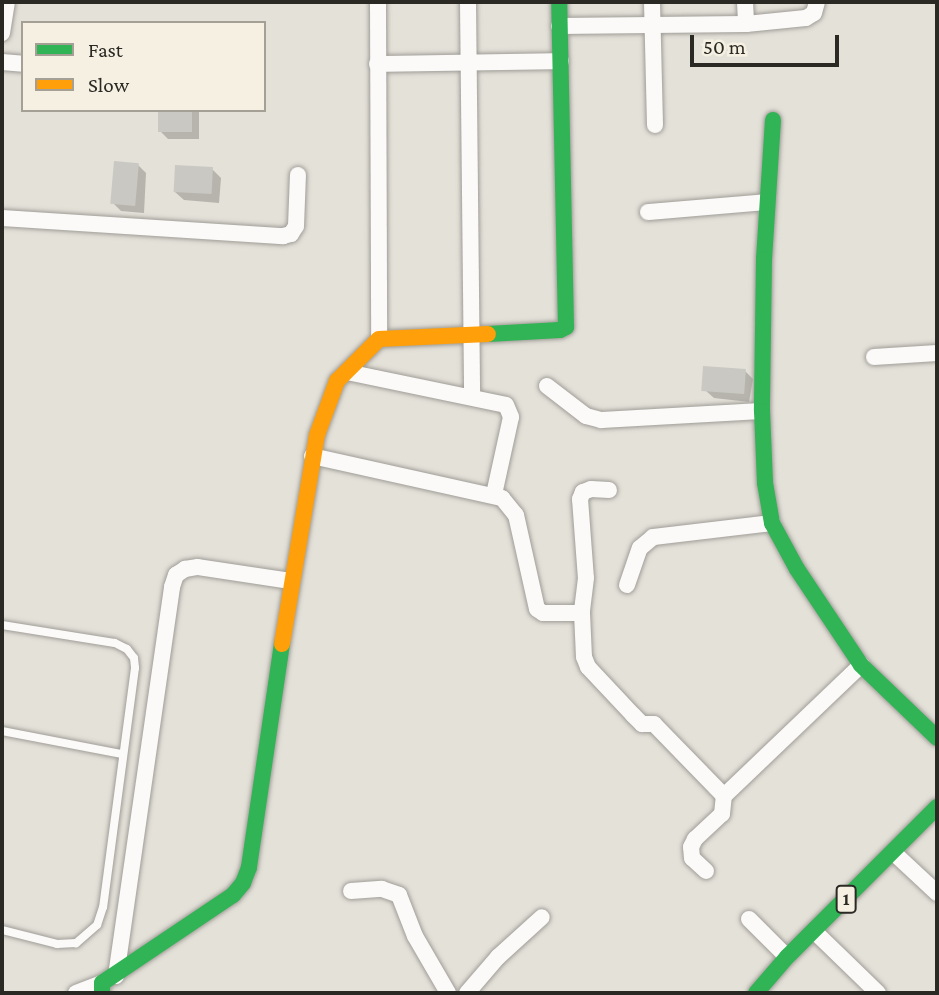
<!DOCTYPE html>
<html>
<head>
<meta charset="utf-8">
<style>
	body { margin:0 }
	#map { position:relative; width:939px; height:995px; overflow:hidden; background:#e4e1d9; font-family:"Crimson Pro",serif }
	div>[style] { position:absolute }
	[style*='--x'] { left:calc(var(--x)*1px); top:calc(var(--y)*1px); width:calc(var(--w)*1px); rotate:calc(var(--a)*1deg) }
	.shadow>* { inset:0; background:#0003 }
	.building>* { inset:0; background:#cac8c2; transform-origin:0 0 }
	.roads { filter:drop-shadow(0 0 2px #9f9d97) drop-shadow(0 0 2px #9f9d97) }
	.lane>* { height:8px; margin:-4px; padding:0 4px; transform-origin:4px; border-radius:4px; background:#fbfaf9 }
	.street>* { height:16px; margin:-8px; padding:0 8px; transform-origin:8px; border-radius:8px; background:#fbfaf9 }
	.fast>* { height:16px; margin:-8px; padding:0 8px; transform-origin:8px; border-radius:8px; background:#30b455 }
	.slow>* { height:16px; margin:-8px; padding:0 8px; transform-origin:8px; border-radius:8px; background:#ff9f0a }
	span { translate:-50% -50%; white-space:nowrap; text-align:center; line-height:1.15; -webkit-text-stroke:7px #f5f0e2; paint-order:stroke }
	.shield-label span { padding:2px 5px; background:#f5f0e2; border:2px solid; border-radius:5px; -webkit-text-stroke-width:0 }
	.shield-label { font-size:18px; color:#2b2924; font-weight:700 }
	.frame { position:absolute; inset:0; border:4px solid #2b2924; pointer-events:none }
	.legend { position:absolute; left:21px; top:21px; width:245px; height:91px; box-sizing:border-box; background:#f5f0e2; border:2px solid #a4a096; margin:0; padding:9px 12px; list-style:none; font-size:21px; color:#2b2924 }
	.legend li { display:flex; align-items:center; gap:14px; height:35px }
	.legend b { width:35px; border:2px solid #a4a096 }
	.scale { position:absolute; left:690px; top:35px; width:149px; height:32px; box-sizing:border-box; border:4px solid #2b2924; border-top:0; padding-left:9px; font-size:21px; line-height:24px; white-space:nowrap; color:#2b2924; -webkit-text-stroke:5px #f5f0e2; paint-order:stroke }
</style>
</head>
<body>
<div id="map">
	<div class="shadow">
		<div style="clip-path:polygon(160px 110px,199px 110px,199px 139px,168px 139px,160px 131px)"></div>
		<div style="clip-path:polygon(138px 165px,146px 173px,144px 213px,121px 211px,113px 203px)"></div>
		<div style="clip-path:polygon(212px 169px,221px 178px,219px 203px,184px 200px,175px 192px)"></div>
		<div style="clip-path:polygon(745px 371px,753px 379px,749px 402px,714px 398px,705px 390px)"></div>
	</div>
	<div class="building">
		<div style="left:158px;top:110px;width:34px;height:22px"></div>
		<div style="left:114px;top:161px;width:25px;height:43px;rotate:5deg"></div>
		<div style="left:175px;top:165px;width:38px;height:27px;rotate:3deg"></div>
		<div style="left:703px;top:366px;width:43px;height:25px;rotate:4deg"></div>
	</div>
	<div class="roads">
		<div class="lane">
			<div style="--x:2;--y:625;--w:114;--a:9.1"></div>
			<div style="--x:115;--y:643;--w:13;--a:27"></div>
			<div style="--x:127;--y:649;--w:11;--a:52"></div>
			<div style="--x:134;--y:658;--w:10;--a:84"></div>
			<div style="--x:135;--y:668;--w:241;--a:97.6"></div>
			<div style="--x:103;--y:907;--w:19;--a:108"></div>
			<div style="--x:97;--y:925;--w:28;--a:139"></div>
			<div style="--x:76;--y:943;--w:19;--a:177"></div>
			<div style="--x:57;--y:944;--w:57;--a:-165.7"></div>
			<div style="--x:2;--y:731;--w:121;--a:10.9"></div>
		</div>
		<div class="street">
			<div style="--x:378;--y:2;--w:337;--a:89.8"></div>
			<div style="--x:468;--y:2;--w:395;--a:89.4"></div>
			<div style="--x:652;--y:2;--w:123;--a:88.6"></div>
			<div style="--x:745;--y:2;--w:22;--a:87"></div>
			<div style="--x:559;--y:26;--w:187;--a:-0.6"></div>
			<div style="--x:746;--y:24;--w:60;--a:-5.7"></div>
			<div style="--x:806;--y:18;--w:9;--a:-32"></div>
			<div style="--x:814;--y:13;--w:11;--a:-75"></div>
			<div style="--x:2;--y:33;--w:31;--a:-81"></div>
			<div style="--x:2;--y:62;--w:21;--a:5"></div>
			<div style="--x:377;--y:64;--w:184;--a:-0.9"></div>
			<div style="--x:648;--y:212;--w:119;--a:-4.8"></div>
			<div style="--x:2;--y:218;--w:282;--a:3.7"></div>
			<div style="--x:283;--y:236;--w:8;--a:-14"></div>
			<div style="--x:291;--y:234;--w:9;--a:-58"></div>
			<div style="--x:296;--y:226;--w:51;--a:-87.8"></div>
			<div style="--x:874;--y:357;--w:63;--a:-3.6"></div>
			<div style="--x:347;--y:372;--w:162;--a:11.7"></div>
			<div style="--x:506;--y:405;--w:13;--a:67"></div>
			<div style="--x:511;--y:417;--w:79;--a:102.4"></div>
			<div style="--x:547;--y:386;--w:49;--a:37.6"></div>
			<div style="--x:586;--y:416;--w:16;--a:15"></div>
			<div style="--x:601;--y:420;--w:161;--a:-3.2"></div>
			<div style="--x:312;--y:456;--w:195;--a:12.5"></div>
			<div style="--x:502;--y:498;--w:22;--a:51"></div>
			<div style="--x:516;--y:515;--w:96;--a:77.4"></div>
			<div style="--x:537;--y:609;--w:7;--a:34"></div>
			<div style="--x:543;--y:613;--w:39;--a:0"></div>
			<div style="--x:609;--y:490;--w:18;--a:-177"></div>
			<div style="--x:591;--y:489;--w:9;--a:159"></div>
			<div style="--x:583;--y:492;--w:8;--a:113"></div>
			<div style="--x:580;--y:499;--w:79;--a:85.7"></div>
			<div style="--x:586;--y:578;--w:35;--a:97"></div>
			<div style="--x:582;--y:613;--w:44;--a:87.4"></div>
			<div style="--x:584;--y:657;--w:11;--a:68"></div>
			<div style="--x:588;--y:667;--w:66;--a:46.8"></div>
			<div style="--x:633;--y:715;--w:13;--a:45"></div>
			<div style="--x:642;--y:724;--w:12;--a:0"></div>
			<div style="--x:654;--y:724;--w:100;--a:45.8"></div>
			<div style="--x:627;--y:585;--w:39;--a:-71"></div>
			<div style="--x:640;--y:548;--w:17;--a:-40"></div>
			<div style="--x:653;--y:537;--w:120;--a:-6.7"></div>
			<div style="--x:893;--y:852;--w:60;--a:43"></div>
			<div style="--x:706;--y:871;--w:19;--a:-137"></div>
			<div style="--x:692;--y:858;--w:11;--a:-95"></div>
			<div style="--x:691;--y:847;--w:9;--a:-63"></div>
			<div style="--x:695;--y:839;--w:37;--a:-43"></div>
			<div style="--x:722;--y:814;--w:18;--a:-84"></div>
			<div style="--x:724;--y:796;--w:190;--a:-43.7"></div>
			<div style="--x:351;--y:891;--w:31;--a:-4"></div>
			<div style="--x:382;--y:889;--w:18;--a:19"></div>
			<div style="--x:399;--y:895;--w:44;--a:68.7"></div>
			<div style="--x:415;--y:936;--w:66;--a:59.9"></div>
			<div style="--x:749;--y:919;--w:54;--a:45"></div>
			<div style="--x:814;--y:931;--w:89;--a:44.1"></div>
			<div style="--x:116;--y:976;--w:393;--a:-81.8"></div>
			<div style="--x:172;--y:587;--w:13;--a:-72"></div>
			<div style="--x:176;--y:575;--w:11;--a:-34"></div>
			<div style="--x:185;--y:569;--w:13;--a:-9"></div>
			<div style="--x:198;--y:567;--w:94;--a:8.6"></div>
			<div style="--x:76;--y:993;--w:28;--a:-21"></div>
			<div style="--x:467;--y:993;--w:48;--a:-49.3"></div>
			<div style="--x:498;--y:957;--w:59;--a:-42.3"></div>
		</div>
		<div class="fast">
			<div style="--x:773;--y:120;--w:139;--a:93.7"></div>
			<div style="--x:764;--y:259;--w:152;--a:90.8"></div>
			<div style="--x:762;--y:411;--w:72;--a:87.6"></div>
			<div style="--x:765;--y:483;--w:41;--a:80.1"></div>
			<div style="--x:772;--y:523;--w:52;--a:61.5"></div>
			<div style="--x:797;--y:569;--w:115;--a:56.3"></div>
			<div style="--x:861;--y:665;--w:105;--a:43.8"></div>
			<div style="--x:488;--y:334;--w:72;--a:-3.2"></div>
			<div style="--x:560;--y:330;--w:7;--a:-27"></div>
			<div style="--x:566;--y:327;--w:325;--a:-91.2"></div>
			<div style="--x:102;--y:993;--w:10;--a:-90"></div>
			<div style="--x:102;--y:983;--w:158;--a:-33.9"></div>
			<div style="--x:233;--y:895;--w:16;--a:-50"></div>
			<div style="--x:243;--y:883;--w:17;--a:-69"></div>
			<div style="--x:249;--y:867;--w:225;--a:-81.6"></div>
			<div style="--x:756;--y:993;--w:48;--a:-49.3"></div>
			<div style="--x:787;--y:957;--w:212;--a:-45"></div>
		</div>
		<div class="slow">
			<div style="--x:282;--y:644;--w:212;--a:-80.5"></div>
			<div style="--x:317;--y:435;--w:58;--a:-69.7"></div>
			<div style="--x:337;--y:381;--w:59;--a:-45"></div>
			<div style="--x:379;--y:339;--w:109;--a:-2.6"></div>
		</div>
	</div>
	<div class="shield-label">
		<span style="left:846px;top:899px">1</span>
	</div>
	<div class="frame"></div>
	<ul class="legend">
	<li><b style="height:9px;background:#30b455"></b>Fast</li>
	<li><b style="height:9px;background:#ff9f0a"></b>Slow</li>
	</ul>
	<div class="scale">50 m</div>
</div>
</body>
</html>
